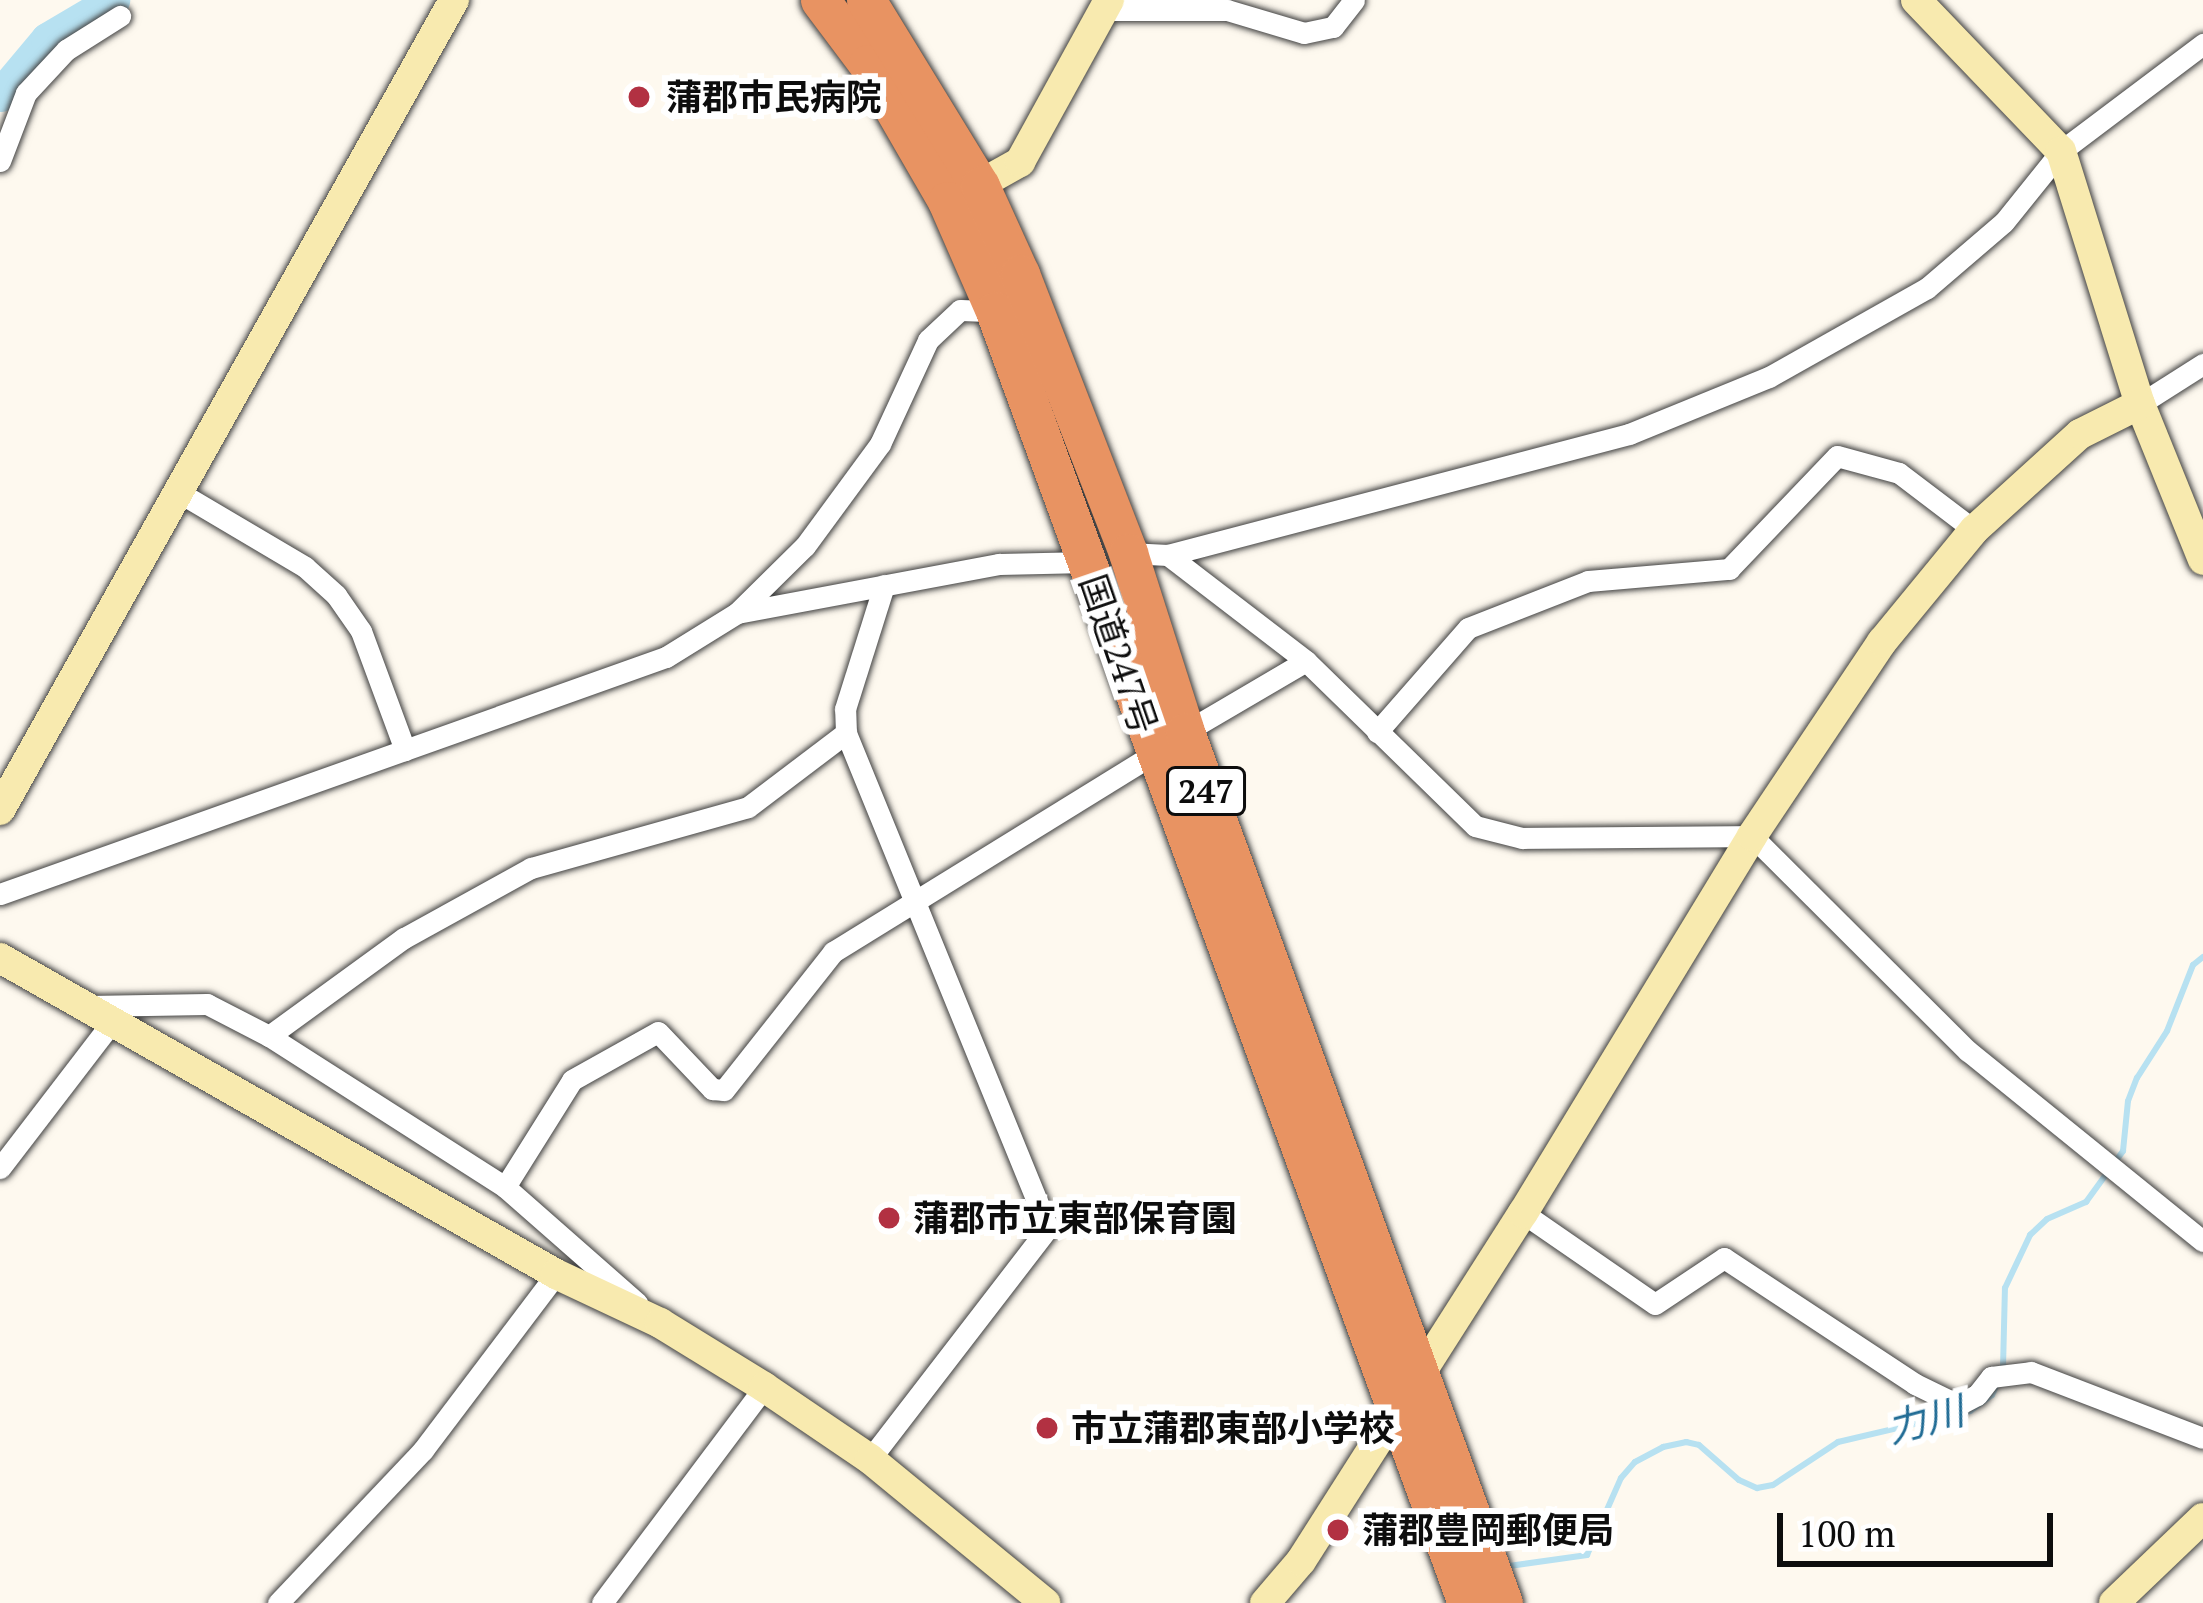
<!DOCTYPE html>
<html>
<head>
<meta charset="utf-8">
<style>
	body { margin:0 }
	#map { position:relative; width:2203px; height:1603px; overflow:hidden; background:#fef9ef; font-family:"PT Serif","Noto Sans JP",serif }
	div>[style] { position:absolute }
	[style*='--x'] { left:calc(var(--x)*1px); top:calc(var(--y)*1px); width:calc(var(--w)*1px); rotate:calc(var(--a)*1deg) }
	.stream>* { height:6px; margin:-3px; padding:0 3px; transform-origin:3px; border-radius:3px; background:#b7e1f1 }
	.river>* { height:33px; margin:-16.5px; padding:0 16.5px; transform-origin:16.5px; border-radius:16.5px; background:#b7e1f1 }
	.roads { filter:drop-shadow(0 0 3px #404040) drop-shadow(0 0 3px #404040) }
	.street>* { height:21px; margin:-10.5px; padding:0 10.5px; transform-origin:10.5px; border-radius:10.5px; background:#fff }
	.secondary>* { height:30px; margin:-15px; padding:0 15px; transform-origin:15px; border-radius:15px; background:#f8eaaf }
	.highway>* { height:39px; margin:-19.5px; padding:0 19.5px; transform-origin:19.5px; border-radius:19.5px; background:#e89362 }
	.dots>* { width:33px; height:33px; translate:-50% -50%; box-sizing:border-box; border:6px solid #fff; border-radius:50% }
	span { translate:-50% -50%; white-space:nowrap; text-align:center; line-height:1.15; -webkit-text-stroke:12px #fff; paint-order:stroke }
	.shield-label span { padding:3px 9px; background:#fff; border:3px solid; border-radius:9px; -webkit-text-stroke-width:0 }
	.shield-label { font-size:33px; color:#0d0d0d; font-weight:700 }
	.poi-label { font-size:36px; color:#0d0d0d; font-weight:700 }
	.left { translate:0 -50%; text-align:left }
	.street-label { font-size:36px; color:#0d0d0d }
	.water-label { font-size:39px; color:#216c95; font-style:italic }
	.scale { position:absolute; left:1777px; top:1513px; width:276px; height:54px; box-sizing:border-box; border:6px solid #0d0d0d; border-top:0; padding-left:15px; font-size:36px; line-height:42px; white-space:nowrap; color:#0d0d0d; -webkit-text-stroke:9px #fff; paint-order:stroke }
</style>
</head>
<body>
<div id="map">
	<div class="stream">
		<div style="--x:2003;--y:1368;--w:80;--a:-88.6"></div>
		<div style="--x:2005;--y:1288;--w:59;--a:-64.7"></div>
		<div style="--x:2030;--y:1235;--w:23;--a:-43"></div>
		<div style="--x:2047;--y:1219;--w:43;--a:-23.6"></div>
		<div style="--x:2086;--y:1202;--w:63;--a:-54"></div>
		<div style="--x:2123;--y:1151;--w:50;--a:-84.3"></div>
		<div style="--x:2128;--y:1101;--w:25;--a:-69"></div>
		<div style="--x:2137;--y:1078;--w:56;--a:-57.4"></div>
		<div style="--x:2167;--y:1031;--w:71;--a:-68.5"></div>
		<div style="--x:2193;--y:965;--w:13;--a:-39"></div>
		<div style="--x:1509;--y:1566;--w:79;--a:-8"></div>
		<div style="--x:1587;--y:1555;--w:84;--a:-66.2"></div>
		<div style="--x:1621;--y:1478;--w:21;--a:-49"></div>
		<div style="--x:1635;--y:1462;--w:32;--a:-28"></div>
		<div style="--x:1663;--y:1447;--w:24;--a:-12"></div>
		<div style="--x:1686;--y:1442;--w:13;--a:13"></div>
		<div style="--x:1699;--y:1445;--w:53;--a:41.2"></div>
		<div style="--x:1739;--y:1480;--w:20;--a:24"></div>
		<div style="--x:1757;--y:1488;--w:16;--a:-11"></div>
		<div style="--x:1773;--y:1485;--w:78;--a:-33.5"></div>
		<div style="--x:1838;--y:1442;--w:136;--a:-13.2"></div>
		<div style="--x:1970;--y:1411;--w:27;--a:-36"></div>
		<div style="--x:1992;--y:1395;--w:17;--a:-65"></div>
	</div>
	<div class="river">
		<div style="--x:0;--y:95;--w:73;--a:-50"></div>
		<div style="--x:47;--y:39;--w:77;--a:-30.6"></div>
	</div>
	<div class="roads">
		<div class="street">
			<div style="--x:1104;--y:10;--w:123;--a:0"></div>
			<div style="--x:1227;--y:10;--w:80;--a:16.6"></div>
			<div style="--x:1304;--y:33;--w:30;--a:-12"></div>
			<div style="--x:1333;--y:27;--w:34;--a:-52"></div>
			<div style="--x:0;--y:161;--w:73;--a:-69.1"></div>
			<div style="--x:26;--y:93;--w:59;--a:-47.1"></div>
			<div style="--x:66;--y:50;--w:64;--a:-32.2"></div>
			<div style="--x:2140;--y:404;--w:75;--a:-32.4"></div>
			<div style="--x:175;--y:490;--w:151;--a:30.6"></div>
			<div style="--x:305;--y:567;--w:42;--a:42.1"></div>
			<div style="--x:336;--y:595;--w:44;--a:55.2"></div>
			<div style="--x:361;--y:631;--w:127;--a:69.7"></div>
			<div style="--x:1128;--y:553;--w:40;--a:2.9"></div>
			<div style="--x:1168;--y:555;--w:477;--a:-14.7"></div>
			<div style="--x:1629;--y:434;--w:151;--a:-22.2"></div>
			<div style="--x:1769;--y:377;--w:181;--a:-29.4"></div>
			<div style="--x:1927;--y:288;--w:101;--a:-40.6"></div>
			<div style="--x:2004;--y:222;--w:91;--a:-51.2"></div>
			<div style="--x:2061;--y:151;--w:178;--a:-37"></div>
			<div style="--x:1168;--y:555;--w:174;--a:37.5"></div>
			<div style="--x:1306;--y:661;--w:236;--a:44.3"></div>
			<div style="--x:1475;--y:826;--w:49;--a:14.3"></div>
			<div style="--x:1522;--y:838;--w:230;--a:-0.5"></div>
			<div style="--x:1752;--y:836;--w:305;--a:44.9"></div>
			<div style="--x:1968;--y:1051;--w:302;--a:39"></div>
			<div style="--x:737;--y:613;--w:267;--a:-10.6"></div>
			<div style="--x:999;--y:564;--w:88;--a:-1.3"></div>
			<div style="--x:1185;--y:732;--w:140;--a:-30.4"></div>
			<div style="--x:1377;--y:732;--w:138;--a:-48.8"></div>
			<div style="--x:1468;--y:628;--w:129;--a:-21.4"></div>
			<div style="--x:1588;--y:581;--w:142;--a:-4.9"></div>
			<div style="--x:1729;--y:569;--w:156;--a:-46.3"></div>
			<div style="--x:1837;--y:456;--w:64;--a:15.3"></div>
			<div style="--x:1899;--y:473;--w:94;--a:37.2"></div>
			<div style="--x:0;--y:894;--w:707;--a:-19.59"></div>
			<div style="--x:666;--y:657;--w:84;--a:-31.8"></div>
			<div style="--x:737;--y:613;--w:95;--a:-44.6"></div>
			<div style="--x:805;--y:546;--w:127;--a:-53.7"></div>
			<div style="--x:880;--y:444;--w:115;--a:-65.2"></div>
			<div style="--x:928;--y:340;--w:44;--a:-43.2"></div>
			<div style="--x:960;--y:310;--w:35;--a:2"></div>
			<div style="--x:88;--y:1006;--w:119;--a:-1"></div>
			<div style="--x:207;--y:1004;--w:70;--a:27.3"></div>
			<div style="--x:269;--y:1036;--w:280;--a:32.6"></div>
			<div style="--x:505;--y:1187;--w:176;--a:41.3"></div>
			<div style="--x:269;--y:1036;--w:167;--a:-36"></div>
			<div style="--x:404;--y:938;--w:145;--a:-28.9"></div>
			<div style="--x:531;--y:868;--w:225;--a:-15.7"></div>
			<div style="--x:748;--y:807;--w:123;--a:-37.1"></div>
			<div style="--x:0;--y:1168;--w:185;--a:-52.5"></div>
			<div style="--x:505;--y:1187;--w:126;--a:-57.9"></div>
			<div style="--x:572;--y:1080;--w:98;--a:-29.2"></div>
			<div style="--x:658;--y:1032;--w:79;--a:46.5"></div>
			<div style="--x:712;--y:1089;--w:12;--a:5"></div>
			<div style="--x:724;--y:1090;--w:176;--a:-51.7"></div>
			<div style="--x:833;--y:952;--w:377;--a:-31.7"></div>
			<div style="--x:1523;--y:1213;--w:160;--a:34.6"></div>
			<div style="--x:1655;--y:1304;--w:83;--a:-33.7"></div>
			<div style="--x:1724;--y:1258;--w:229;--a:33.4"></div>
			<div style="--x:1915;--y:1384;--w:48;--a:26"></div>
			<div style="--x:1958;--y:1405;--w:21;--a:-28"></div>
			<div style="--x:1977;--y:1395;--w:23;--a:-52"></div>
			<div style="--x:1991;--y:1377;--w:40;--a:-7.1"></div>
			<div style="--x:2031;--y:1372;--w:184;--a:21"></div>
			<div style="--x:870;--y:1459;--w:292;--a:-52.4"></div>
			<div style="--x:1048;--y:1228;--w:535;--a:-112.2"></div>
			<div style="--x:846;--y:733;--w:24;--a:-92"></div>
			<div style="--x:845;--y:709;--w:130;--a:-72.5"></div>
			<div style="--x:278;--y:1603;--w:211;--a:-46.5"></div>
			<div style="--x:423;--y:1450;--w:221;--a:-52.9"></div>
			<div style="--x:602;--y:1603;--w:270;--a:-53.1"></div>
		</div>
		<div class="secondary">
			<div style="--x:1916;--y:0;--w:209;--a:46.2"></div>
			<div style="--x:2061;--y:151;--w:265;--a:72.7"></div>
			<div style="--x:2140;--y:404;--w:168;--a:68"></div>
			<div style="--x:961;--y:195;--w:68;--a:-29.2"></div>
			<div style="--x:1020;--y:162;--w:185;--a:-61.2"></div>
			<div style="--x:0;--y:810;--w:929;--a:-60.73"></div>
			<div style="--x:0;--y:958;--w:640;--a:29.61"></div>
			<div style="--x:556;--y:1274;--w:115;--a:25.2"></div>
			<div style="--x:660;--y:1323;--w:122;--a:31.6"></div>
			<div style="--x:764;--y:1387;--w:128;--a:34.2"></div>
			<div style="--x:870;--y:1459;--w:227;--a:39.4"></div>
			<div style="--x:1265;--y:1603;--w:55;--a:-49.4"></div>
			<div style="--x:1301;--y:1561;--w:413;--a:-57.5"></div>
			<div style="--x:1523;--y:1213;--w:441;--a:-58.7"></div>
			<div style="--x:1752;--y:836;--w:234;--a:-56.2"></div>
			<div style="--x:1882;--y:642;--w:145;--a:-50.6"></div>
			<div style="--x:1974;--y:530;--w:143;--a:-42.2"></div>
			<div style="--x:2080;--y:434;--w:67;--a:-26.6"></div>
			<div style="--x:2114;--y:1603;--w:123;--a:-43.7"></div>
		</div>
		<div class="highway">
			<div style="--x:820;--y:0;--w:80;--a:53.1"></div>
			<div style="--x:868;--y:64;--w:158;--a:60"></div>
			<div style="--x:947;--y:201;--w:120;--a:66.4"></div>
			<div style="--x:995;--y:311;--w:1376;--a:69.93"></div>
			<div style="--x:866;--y:0;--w:218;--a:58.5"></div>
			<div style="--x:980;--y:186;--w:97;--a:65.6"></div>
			<div style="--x:1020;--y:274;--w:299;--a:68.8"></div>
			<div style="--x:1128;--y:553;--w:188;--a:72.3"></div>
			<div style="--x:1185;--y:732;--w:927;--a:69.94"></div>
		</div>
	</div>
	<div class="dots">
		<div style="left:639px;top:97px;background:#b23142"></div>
		<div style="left:889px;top:1218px;background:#b23142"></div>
		<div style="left:1047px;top:1428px;background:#b23142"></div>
		<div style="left:1338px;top:1530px;background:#b23142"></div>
	</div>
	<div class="shield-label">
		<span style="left:1206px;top:791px">247</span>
	</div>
	<div class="poi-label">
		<span class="left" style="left:666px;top:97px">蒲郡市民病院</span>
		<span class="left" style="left:913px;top:1218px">蒲郡市立東部保育園</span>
		<span class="left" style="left:1071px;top:1428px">市立蒲郡東部小学校</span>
		<span class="left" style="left:1362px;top:1530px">蒲郡豊岡郵便局</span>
	</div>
	<div class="street-label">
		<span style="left:1119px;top:654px;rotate:71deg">国道247号</span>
	</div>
	<div class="water-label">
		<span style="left:1925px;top:1419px;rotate:-15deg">力川</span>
	</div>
	<div class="scale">100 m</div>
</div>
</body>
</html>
